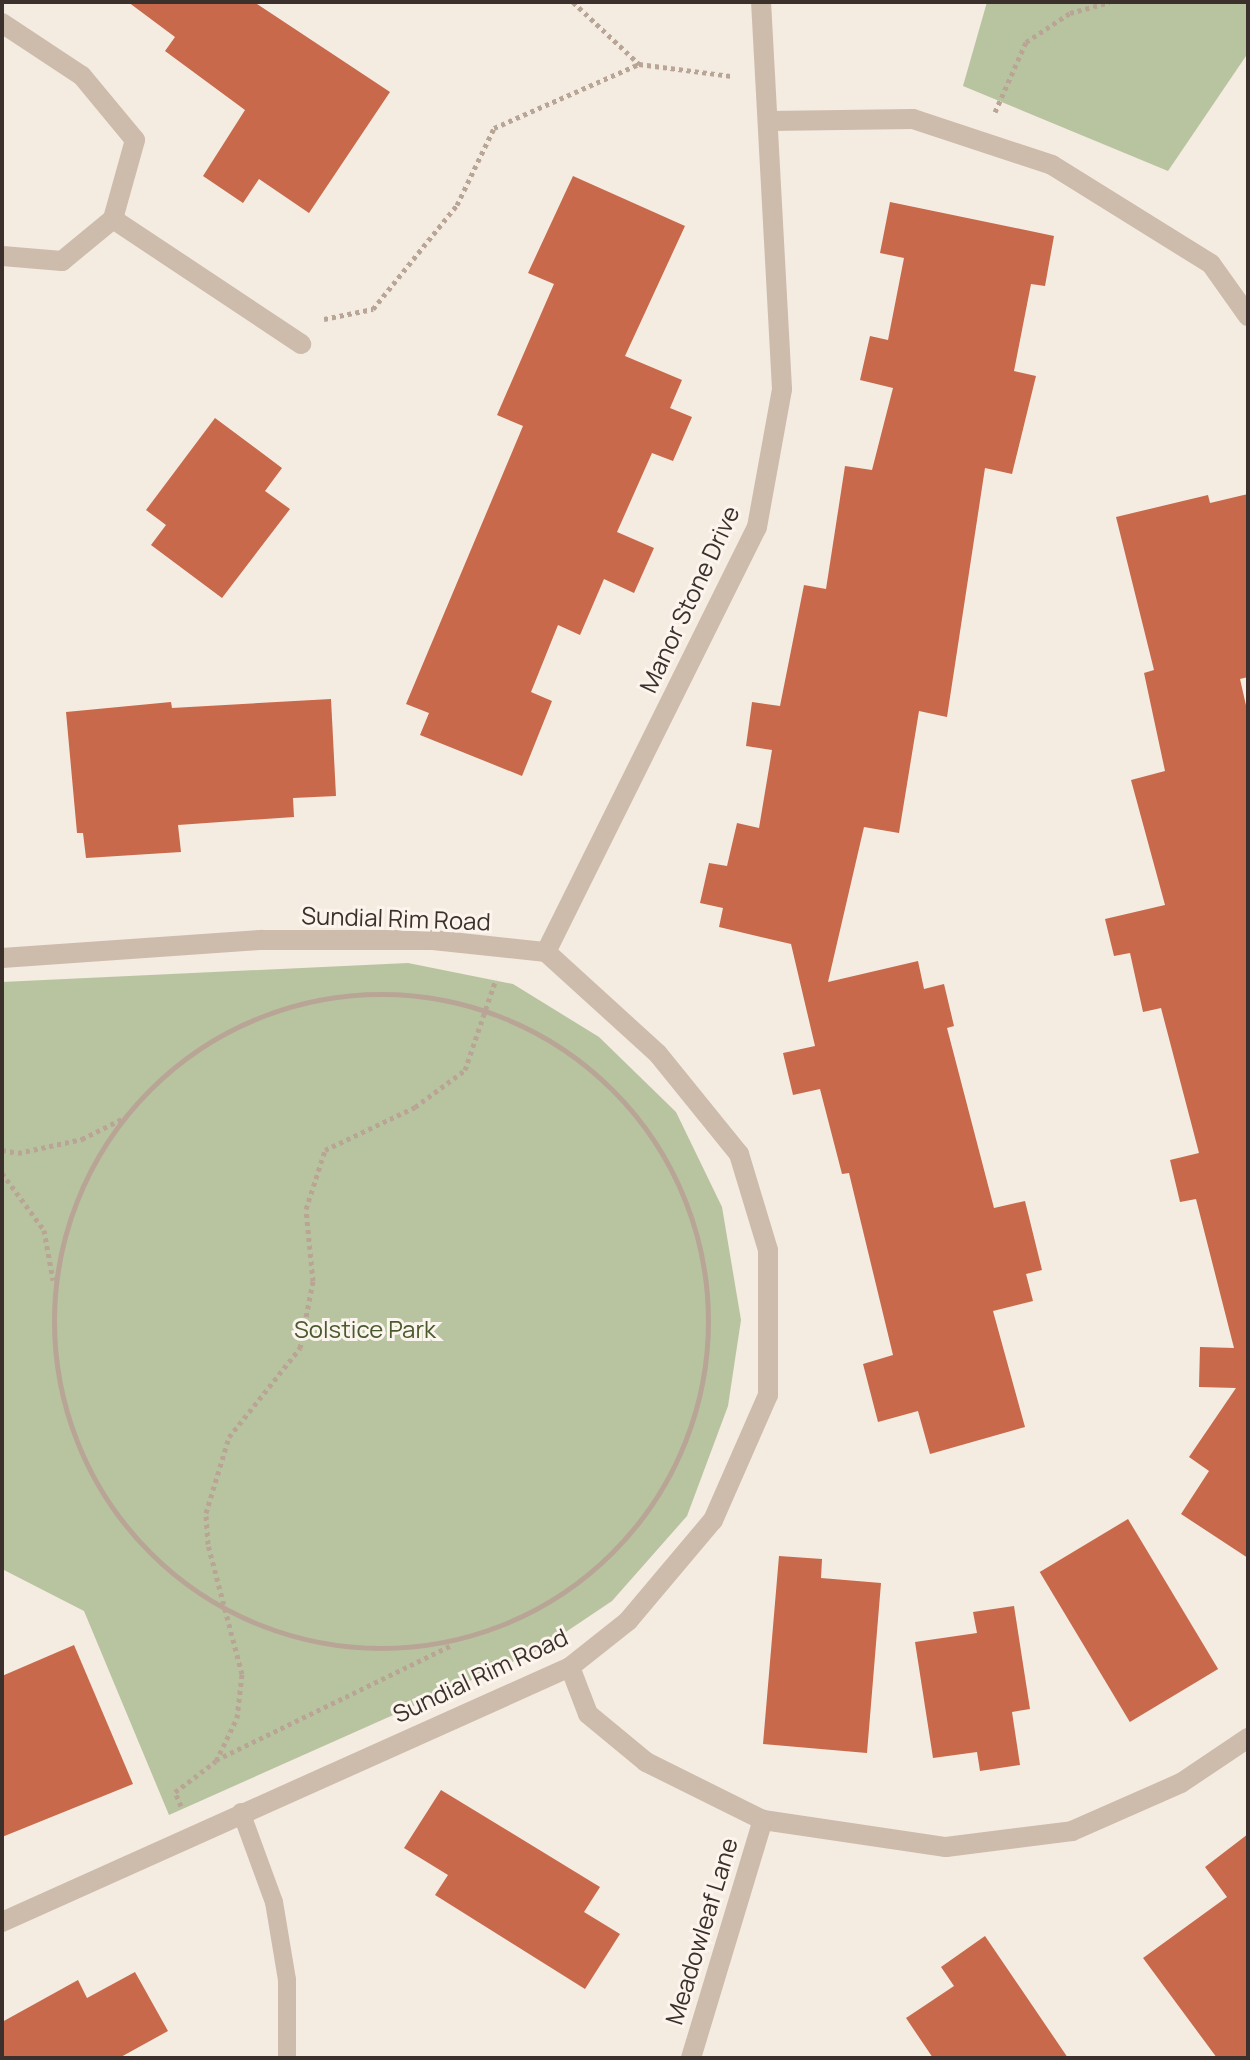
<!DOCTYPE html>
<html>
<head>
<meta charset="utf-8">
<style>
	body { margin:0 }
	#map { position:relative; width:1250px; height:2060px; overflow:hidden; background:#f4ebe1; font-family:Manrope,sans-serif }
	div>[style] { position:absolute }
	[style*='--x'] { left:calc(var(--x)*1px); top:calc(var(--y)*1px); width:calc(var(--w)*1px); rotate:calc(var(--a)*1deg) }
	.green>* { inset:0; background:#b8c4a0 }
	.building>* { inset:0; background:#c8694b; transform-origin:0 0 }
	.path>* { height:5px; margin-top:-2.5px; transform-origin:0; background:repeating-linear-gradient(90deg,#b9a596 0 4px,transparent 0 8px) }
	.path>.ring { margin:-2.5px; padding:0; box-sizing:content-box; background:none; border:5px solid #b9a596; border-radius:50% }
	.lane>* { height:18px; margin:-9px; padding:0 9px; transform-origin:9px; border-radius:9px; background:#cdbbac }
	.street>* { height:20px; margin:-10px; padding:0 10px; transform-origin:10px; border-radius:10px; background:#cdbbac }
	span { translate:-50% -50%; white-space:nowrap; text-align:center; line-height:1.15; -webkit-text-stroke:6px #fbf5ee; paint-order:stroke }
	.street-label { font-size:24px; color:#3b302b }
	.park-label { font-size:24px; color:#4a5a2e }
	.frame { position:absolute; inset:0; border:4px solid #3b302b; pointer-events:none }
</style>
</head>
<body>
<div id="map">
	<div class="green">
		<div style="clip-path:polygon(987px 2px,1248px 2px,1248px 53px,1168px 171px,963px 86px)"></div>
		<div style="clip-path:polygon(408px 963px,513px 984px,599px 1037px,676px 1112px,722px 1207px,741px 1320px,728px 1406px,687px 1516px,612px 1601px,539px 1650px,169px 1815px,84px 1611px,2px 1569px,2px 982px)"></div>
	</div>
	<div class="building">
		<div style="clip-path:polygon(128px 2px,254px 2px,390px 92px,309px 213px,259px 179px,243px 203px,203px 176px,245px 110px,165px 51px,175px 37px)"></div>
		<div style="clip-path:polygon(573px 176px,685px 226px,625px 356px,682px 380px,670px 408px,692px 417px,673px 461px,652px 453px,617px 532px,654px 548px,634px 593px,604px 579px,580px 635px,558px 625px,531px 692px,552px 701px,522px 776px,420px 735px,429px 713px,406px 704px,523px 426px,497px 415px,554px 284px,528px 273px)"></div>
		<div style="clip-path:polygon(890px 202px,1054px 236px,1045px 286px,1031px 284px,1014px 371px,1036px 376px,1012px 474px,985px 468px,947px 717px,919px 711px,899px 833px,864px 827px,828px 982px,918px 961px,924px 989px,944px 984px,954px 1026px,947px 1028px,994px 1208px,1025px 1201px,1042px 1270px,1026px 1274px,1033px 1301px,993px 1311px,1025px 1427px,930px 1454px,918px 1411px,878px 1422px,863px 1364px,893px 1355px,849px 1173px,842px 1174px,820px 1089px,793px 1095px,783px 1053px,815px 1046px,791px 944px,719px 927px,723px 908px,700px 903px,709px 863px,727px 866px,737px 823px,759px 828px,772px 750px,746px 746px,752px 702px,780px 706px,804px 585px,826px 589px,845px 466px,872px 470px,893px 388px,860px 380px,870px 336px,888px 340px,904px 258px,880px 253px)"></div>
		<div style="clip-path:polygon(215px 418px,282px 468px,265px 491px,290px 509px,222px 598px,151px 545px,166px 525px,146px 510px)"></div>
		<div style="clip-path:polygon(1248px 494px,1248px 677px,1240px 679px,1248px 714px,1248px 1558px,1181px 1514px,1209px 1471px,1189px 1457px,1236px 1388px,1199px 1387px,1200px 1347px,1234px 1348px,1196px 1199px,1180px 1202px,1170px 1160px,1199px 1153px,1161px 1008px,1143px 1012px,1130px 953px,1114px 956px,1105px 919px,1165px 905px,1131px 780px,1165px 771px,1144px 673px,1154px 670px,1116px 517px,1208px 495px,1210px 503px)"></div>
		<div style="clip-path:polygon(331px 699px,336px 796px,293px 798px,294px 817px,178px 825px,181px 852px,86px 858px,83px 833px,77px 833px,66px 712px,171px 702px,172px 708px)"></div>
		<div style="left:1128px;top:1519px;width:175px;height:103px;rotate:59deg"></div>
		<div style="clip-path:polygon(779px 1556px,822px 1559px,821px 1578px,881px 1583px,867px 1753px,763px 1744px)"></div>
		<div style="clip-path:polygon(1014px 1606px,1030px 1709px,1012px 1712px,1020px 1765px,980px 1771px,977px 1752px,933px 1758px,915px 1642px,977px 1633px,973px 1612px)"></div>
		<div style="clip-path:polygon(74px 1645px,133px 1784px,2px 1837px,2px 1676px)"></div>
		<div style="clip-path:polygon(441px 1790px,600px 1887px,584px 1912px,620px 1934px,585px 1989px,435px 1895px,448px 1875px,404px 1848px)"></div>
		<div style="clip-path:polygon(1248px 1834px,1248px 2058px,1217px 2058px,1143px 1958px,1227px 1897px,1205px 1867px)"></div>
		<div style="clip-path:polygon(985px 1936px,1068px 2058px,933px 2058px,906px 2018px,954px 1986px,941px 1967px)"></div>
		<div style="clip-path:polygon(135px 1972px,168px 2031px,119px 2058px,2px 2058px,2px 2022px,78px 1980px,87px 1998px)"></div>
	</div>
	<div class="path">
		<div style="--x:573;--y:2;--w:91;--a:43.2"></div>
		<div style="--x:639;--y:64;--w:94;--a:7.4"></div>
		<div style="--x:995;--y:112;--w:77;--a:-66.1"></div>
		<div style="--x:1026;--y:42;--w:53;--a:-33.4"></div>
		<div style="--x:1070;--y:13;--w:41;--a:-15.4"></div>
		<div style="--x:324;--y:319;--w:50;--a:-11.5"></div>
		<div style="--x:373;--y:309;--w:134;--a:-51.1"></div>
		<div style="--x:457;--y:205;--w:85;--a:-64.3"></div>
		<div style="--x:494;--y:128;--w:158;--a:-23.8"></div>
		<div class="ring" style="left:54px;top:994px;width:649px;height:649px"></div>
		<div style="--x:2;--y:1150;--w:16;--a:11"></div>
		<div style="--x:18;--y:1153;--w:66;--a:-12.3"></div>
		<div style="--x:82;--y:1139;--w:49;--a:-26.6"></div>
		<div style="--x:2;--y:1173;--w:71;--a:53.6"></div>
		<div style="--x:44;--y:1230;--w:51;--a:79.8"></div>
		<div style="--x:216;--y:1760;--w:263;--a:-26"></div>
		<div style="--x:181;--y:1806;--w:15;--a:-113"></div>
		<div style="--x:175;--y:1792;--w:51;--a:-37.1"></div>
		<div style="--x:216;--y:1761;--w:48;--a:-64"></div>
		<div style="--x:237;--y:1718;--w:44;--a:-83.5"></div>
		<div style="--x:242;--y:1674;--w:134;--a:-104.7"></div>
		<div style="--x:208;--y:1544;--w:31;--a:-94"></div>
		<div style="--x:206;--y:1513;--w:79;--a:-73.2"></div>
		<div style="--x:229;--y:1437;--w:114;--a:-51.4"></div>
		<div style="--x:300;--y:1348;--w:68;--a:-79"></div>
		<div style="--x:313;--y:1281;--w:72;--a:-95.6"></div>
		<div style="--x:306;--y:1209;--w:62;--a:-72.1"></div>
		<div style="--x:325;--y:1150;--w:100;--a:-25.5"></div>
		<div style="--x:415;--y:1107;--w:62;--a:-36.5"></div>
		<div style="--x:465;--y:1070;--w:96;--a:-71.2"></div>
	</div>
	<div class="lane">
		<div style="--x:241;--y:1812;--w:96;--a:69.9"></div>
		<div style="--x:274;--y:1902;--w:79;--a:80.5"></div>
		<div style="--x:287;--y:1980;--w:78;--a:90"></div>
	</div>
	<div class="street">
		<div style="--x:2;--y:23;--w:96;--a:33.5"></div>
		<div style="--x:82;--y:76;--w:83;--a:50.4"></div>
		<div style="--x:135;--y:140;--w:82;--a:105.6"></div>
		<div style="--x:113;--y:219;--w:66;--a:140.5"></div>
		<div style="--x:62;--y:261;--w:60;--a:-175.2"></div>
		<div style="--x:770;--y:121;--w:143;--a:-0.8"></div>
		<div style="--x:913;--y:119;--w:146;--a:18.3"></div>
		<div style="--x:1052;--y:165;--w:187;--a:31.9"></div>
		<div style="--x:1211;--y:264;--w:64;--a:54.6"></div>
		<div style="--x:113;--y:219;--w:226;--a:33.6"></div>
		<div style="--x:546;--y:952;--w:474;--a:-63.6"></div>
		<div style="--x:757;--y:527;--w:140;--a:-79.7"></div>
		<div style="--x:782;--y:389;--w:388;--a:-93.1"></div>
		<div style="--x:2;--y:958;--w:260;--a:-4"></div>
		<div style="--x:261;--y:940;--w:172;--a:0"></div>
		<div style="--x:433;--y:940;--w:114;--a:6.1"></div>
		<div style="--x:546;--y:952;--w:151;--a:42.3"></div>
		<div style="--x:658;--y:1054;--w:129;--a:51"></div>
		<div style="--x:739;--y:1154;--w:100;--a:73.2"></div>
		<div style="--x:768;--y:1250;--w:145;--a:90"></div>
		<div style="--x:768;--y:1395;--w:137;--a:113.7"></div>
		<div style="--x:713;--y:1520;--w:132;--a:130.1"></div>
		<div style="--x:628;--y:1621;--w:74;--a:141.6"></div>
		<div style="--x:570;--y:1667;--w:623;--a:155.82"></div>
		<div style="--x:570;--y:1667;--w:50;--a:69"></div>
		<div style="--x:588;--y:1714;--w:75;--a:39.6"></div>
		<div style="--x:646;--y:1762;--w:131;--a:26.4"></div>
		<div style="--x:763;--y:1820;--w:185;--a:8.4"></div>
		<div style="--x:946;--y:1847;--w:127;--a:-7.2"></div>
		<div style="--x:1072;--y:1831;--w:119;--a:-23.8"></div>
		<div style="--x:1181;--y:1783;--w:81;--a:-33.9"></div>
		<div style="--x:691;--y:2058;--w:249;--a:-73.2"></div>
	</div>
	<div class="street-label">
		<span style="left:689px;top:599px;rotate:-65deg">Manor Stone Drive</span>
		<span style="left:396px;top:918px;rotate:2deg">Sundial Rim Road</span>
		<span style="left:480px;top:1675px;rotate:-25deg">Sundial Rim Road</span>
		<span style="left:701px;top:1931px;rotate:-73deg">Meadowleaf Lane</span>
	</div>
	<div class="park-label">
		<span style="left:365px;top:1329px">Solstice Park</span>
	</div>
	<div class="frame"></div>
</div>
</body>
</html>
